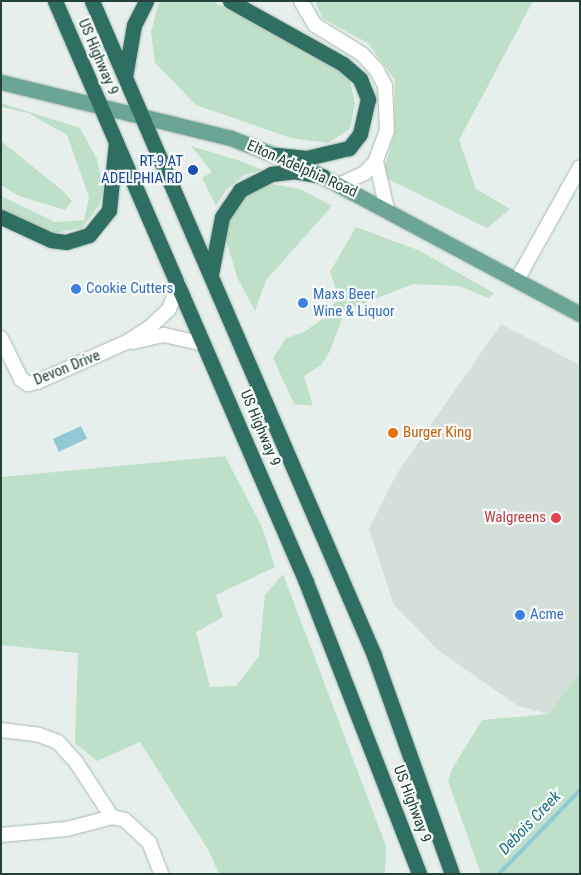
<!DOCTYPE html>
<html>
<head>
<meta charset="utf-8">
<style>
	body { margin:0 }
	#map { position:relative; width:581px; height:875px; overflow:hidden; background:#e6efeb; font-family:"Roboto Condensed",sans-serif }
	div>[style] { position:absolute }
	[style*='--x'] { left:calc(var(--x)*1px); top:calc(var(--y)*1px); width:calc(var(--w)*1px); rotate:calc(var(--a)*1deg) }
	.built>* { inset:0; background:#d4dfda }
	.green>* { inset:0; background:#bfe0c8 }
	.water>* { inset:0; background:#8ec9d4; transform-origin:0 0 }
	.stream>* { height:4px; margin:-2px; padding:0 2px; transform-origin:2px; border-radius:2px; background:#8ec9d4 }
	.roads { filter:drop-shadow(0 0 1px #a8b8b2) drop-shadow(0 0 1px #a8b8b2) }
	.street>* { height:14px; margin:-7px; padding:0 7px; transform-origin:7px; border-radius:7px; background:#fff }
	.primary>* { height:15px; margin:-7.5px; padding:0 7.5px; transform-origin:7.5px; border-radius:7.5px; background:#6aa596 }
	.highway>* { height:15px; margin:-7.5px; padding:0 7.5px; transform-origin:7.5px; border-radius:7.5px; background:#2f6f62 }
	.dots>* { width:14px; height:14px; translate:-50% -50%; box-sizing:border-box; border:2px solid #f7fbf9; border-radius:50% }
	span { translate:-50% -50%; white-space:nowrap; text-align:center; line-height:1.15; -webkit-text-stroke:4.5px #f7fbf9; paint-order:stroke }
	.street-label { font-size:15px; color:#24423a }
	.transit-label { font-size:15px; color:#164399 }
	.right { translate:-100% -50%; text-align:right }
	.shop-label { font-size:15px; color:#366cbe }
	.left { translate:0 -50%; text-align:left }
	.food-label { font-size:15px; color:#c56008 }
	.health-label { font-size:15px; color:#be3a42 }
	.water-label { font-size:16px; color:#1c6f80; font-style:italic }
	.frame { position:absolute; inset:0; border:2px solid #24423a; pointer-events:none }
</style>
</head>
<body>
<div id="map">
	<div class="built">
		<div style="clip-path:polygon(501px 324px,580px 365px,580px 671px,549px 714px,518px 706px,438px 650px,394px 605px,369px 529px,396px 475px)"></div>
	</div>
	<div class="green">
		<div style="clip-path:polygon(159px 1px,212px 1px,349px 77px,355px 103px,350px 129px,328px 143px,291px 138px,196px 105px,155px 63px,151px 32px)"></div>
		<div style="clip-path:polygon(315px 1px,533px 1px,459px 140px,476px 189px,510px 209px,487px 228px,382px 176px,394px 135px,395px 80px,368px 43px,323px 19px)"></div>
		<div style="clip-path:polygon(1px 103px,80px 128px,97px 159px,103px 187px,100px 204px,82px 228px,53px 233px,1px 209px,1px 196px,55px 222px,84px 220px,89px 197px,67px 135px,28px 113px,1px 107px)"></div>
		<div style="clip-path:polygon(1px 141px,63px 191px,72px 201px,65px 210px,19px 196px,1px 185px)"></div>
		<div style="clip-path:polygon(191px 146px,238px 160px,263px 170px,244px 175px,226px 190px,216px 206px,202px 178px,212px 172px)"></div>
		<div style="clip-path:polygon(271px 184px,300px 189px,332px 206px,266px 280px,255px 311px,237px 277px,226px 240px,231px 209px,248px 191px)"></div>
		<div style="clip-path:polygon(356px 227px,418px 250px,494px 293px,489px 298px,459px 286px,413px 284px,345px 311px,330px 351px,321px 365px,304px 376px,313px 406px,294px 404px,273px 358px,286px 338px,304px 332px,324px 318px,339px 297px,330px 272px)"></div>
		<div style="clip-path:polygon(225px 456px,262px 527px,275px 567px,216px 595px,223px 617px,196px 632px,210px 687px,236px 686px,259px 656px,265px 595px,283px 574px,386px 846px,385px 874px,219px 874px,209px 851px,140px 742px,97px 761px,75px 743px,78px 653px,1px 645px,1px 477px)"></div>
		<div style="clip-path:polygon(580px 671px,580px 874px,481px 874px,448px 781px,452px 769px,482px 720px,549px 714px)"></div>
	</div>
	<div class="water">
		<div style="left:81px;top:426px;width:14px;height:31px;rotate:65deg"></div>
	</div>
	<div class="stream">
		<div style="--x:499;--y:874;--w:117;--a:-46"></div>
	</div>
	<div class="roads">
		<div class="street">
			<div style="--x:301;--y:1;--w:28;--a:60"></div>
			<div style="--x:315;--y:25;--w:55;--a:31.7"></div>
			<div style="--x:362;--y:54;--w:21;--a:47"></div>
			<div style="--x:376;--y:69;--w:19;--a:62"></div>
			<div style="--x:385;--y:86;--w:44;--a:87.4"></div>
			<div style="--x:387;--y:130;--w:33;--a:110"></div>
			<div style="--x:376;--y:161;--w:49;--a:77.1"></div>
			<div style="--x:339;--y:185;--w:29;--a:-25"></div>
			<div style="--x:365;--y:173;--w:16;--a:-47"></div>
			<div style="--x:518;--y:278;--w:127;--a:-60.8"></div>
			<div style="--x:1;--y:338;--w:46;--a:64"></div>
			<div style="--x:21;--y:379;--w:9;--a:36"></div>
			<div style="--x:28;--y:384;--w:9;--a:-13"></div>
			<div style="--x:37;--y:382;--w:98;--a:-24"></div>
			<div style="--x:127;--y:342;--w:27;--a:-33"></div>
			<div style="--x:150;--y:327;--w:26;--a:-43"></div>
			<div style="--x:169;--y:309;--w:27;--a:-68"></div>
			<div style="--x:133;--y:342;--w:32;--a:-13"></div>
			<div style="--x:164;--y:335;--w:41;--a:12.7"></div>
			<div style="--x:1;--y:730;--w:38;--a:7"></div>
			<div style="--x:39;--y:735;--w:20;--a:20"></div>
			<div style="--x:58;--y:742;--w:27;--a:48"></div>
			<div style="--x:76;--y:762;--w:66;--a:56.8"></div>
			<div style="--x:1;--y:835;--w:66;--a:-5.2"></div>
			<div style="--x:67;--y:829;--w:47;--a:-14.9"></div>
			<div style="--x:112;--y:817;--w:13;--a:13"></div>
			<div style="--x:125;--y:820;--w:33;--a:43"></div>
			<div style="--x:149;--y:842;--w:34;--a:69"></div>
		</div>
		<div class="primary">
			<div style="--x:1;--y:82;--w:237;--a:13.7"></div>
			<div style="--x:231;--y:138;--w:60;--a:21.4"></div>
			<div style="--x:312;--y:171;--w:304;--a:28.1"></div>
		</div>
		<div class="highway">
			<div style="--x:55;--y:1;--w:633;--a:66.63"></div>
			<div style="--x:306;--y:582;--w:313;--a:68.8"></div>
			<div style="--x:92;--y:1;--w:712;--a:66.67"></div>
			<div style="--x:374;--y:655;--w:232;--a:70.4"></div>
			<div style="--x:230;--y:1;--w:129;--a:29.1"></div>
			<div style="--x:343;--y:64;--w:23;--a:41"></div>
			<div style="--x:360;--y:79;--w:22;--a:68"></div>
			<div style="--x:368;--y:99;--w:36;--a:103"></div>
			<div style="--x:360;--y:134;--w:18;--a:128"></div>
			<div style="--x:349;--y:148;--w:44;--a:166.9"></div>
			<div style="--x:306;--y:158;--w:31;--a:-174"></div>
			<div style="--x:125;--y:77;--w:53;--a:-80.2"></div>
			<div style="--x:134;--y:25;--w:27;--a:-63"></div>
			<div style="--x:1;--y:217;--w:55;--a:24.7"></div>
			<div style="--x:51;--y:240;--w:15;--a:8"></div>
			<div style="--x:66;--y:242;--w:24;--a:-17"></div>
			<div style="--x:89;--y:235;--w:32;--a:-51"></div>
			<div style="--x:109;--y:210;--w:68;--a:-84.1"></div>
			<div style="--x:211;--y:274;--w:58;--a:-79.1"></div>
			<div style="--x:222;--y:217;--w:32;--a:-56"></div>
			<div style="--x:240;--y:190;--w:35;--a:-27"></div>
			<div style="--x:271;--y:174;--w:23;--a:-7"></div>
			<div style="--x:294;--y:171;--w:29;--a:10"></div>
		</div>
	</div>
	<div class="dots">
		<div style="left:193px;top:170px;background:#1a4fb4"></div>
		<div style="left:76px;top:289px;background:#3f7fe0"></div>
		<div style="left:303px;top:303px;background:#3f7fe0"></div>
		<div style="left:393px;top:433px;background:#e8710a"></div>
		<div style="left:556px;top:518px;background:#e0444e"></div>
		<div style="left:520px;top:615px;background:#3f7fe0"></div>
	</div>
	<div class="street-label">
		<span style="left:98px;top:57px;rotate:67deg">US Highway 9</span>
		<span style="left:302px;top:169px;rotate:24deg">Elton Adelphia Road</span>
		<span style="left:67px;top:368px;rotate:-22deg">Devon Drive</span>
		<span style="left:260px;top:428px;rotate:67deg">US Highway 9</span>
		<span style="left:412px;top:804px;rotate:69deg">US Highway 9</span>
	</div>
	<div class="transit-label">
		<span class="right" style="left:183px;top:170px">RT-9 AT<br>ADELPHIA RD</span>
	</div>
	<div class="shop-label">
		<span class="left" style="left:86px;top:289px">Cookie Cutters</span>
		<span class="left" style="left:313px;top:303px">Maxs Beer<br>Wine &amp; Liquor</span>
		<span class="left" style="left:530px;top:615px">Acme</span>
	</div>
	<div class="food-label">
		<span class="left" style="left:403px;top:433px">Burger King</span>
	</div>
	<div class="health-label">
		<span class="right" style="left:546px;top:518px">Walgreens</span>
	</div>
	<div class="water-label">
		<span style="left:530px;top:823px;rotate:-46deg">Debois Creek</span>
	</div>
	<div class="frame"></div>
</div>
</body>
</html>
